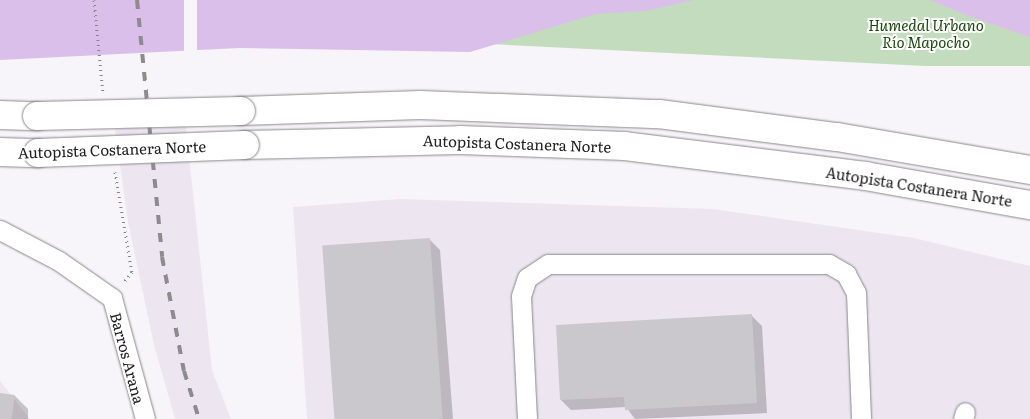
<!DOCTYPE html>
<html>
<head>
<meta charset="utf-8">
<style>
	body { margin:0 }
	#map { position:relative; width:1030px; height:419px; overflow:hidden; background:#f7f5f9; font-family:Literata,serif }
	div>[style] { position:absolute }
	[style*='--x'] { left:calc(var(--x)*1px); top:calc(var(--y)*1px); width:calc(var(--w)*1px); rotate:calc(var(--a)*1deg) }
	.built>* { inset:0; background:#ede6f1 }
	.green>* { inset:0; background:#c4dcbe }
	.water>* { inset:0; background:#d9bfea }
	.pier>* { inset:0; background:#f7f5f9; transform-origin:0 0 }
	.shadow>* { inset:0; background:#0003 }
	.building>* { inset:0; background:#cac8cc; transform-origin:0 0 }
	.path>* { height:3px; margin-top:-1.5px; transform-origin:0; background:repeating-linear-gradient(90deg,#878688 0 1px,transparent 0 5px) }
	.roads { filter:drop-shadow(0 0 1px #8a888b) drop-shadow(0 0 1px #8a888b) }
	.minor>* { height:19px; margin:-9.5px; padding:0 9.5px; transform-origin:9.5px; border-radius:9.5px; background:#fff }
	.highway>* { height:28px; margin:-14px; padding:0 14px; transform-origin:14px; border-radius:14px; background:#fff }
	.rail>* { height:4px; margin-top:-2px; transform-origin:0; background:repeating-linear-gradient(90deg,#8d8b8e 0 9px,transparent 0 18px) }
	.bridges { filter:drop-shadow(0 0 1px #8a888b) drop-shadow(0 0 1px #8a888b) }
	.highway-bridge>* { height:28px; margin:-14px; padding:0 14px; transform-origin:14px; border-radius:14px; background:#fff }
	span { translate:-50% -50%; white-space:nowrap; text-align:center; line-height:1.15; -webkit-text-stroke:4px #fff; paint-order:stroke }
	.park-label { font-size:15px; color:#1e4811; font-style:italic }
	.street-label { font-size:15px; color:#222122 }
</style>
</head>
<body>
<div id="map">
	<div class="built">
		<div style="clip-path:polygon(111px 100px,183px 100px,212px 370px,231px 419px,175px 419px,154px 345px,128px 222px)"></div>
		<div style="clip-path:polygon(400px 199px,713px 209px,914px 238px,1030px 266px,1030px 419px,307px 419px,293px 207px)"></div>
		<div style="clip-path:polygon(0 381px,30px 419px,0 419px)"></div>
	</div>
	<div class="green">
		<div style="clip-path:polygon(0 0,1030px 0,1030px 66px,925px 66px,372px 38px)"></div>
	</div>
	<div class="water">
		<div style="clip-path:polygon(0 0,694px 0,645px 11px,596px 14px,470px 52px,239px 48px,0 60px)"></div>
		<div style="clip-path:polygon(930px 0,1030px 0,1030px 37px,966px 15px)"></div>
	</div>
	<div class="pier">
		<div style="left:184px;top:0;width:13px;height:53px"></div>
	</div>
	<div class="shadow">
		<div style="clip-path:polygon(430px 240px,440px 250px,453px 419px,336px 419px)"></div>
		<div style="clip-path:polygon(752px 316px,762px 326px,767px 413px,635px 419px,626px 407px,571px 410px,561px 400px)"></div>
		<div style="clip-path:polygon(0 395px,15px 396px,28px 409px,28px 419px,0 419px)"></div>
	</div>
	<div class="building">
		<div style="left:430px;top:238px;width:181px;height:108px;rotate:86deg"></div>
		<div style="clip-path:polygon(752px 314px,757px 403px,625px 410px,624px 397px,560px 400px,556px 325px)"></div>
		<div style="left:0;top:393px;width:15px;height:26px;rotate:8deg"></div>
	</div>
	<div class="path">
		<div style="--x:94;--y:0;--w:94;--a:84.5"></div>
		<div style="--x:115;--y:172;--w:101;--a:80.4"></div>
		<div style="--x:132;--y:272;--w:14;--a:129"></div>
	</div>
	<div class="roads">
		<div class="minor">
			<div style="--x:0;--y:230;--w:67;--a:27.7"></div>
			<div style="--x:59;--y:261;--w:65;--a:34.9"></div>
			<div style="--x:112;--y:298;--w:125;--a:74.7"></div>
			<div style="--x:527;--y:419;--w:123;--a:-92.8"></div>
			<div style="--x:521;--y:296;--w:19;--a:-72"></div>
			<div style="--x:527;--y:278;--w:25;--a:-34"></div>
			<div style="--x:548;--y:264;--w:281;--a:0"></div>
			<div style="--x:829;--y:264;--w:20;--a:30"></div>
			<div style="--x:846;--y:274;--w:21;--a:62"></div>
			<div style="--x:856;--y:293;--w:126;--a:87.7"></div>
			<div style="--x:963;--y:419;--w:7;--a:-74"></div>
		</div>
		<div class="highway">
			<div style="--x:241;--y:111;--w:179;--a:-1.9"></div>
			<div style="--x:420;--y:105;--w:239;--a:2.2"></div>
			<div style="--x:659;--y:114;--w:179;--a:7.4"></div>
			<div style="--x:837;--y:137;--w:196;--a:9.7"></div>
			<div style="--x:0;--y:115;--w:37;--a:2"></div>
			<div style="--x:245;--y:145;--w:215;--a:-1.3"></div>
			<div style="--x:460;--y:140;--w:165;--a:2.1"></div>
			<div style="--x:625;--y:146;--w:242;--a:7.1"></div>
			<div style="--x:865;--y:176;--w:168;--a:10"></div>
			<div style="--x:0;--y:152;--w:38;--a:2"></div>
		</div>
	</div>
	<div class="rail">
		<div style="--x:137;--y:0;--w:258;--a:84.4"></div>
		<div style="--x:162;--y:257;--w:116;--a:79.1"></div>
		<div style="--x:184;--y:371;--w:50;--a:72.6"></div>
	</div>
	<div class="bridges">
		<div class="highway-bridge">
			<div style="--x:37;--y:116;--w:204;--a:-1.4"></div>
			<div style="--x:38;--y:153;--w:207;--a:-2.2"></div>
		</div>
	</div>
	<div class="park-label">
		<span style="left:926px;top:33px">Humedal Urbano<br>Río Mapocho</span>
	</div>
	<div class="street-label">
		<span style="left:517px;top:143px;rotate:2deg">Autopista Costanera Norte</span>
		<span style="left:112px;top:149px;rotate:-2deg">Autopista Costanera Norte</span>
		<span style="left:919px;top:186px;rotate:9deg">Autopista Costanera Norte</span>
		<span style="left:128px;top:358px;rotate:75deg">Barros Arana</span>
	</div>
</div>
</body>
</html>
